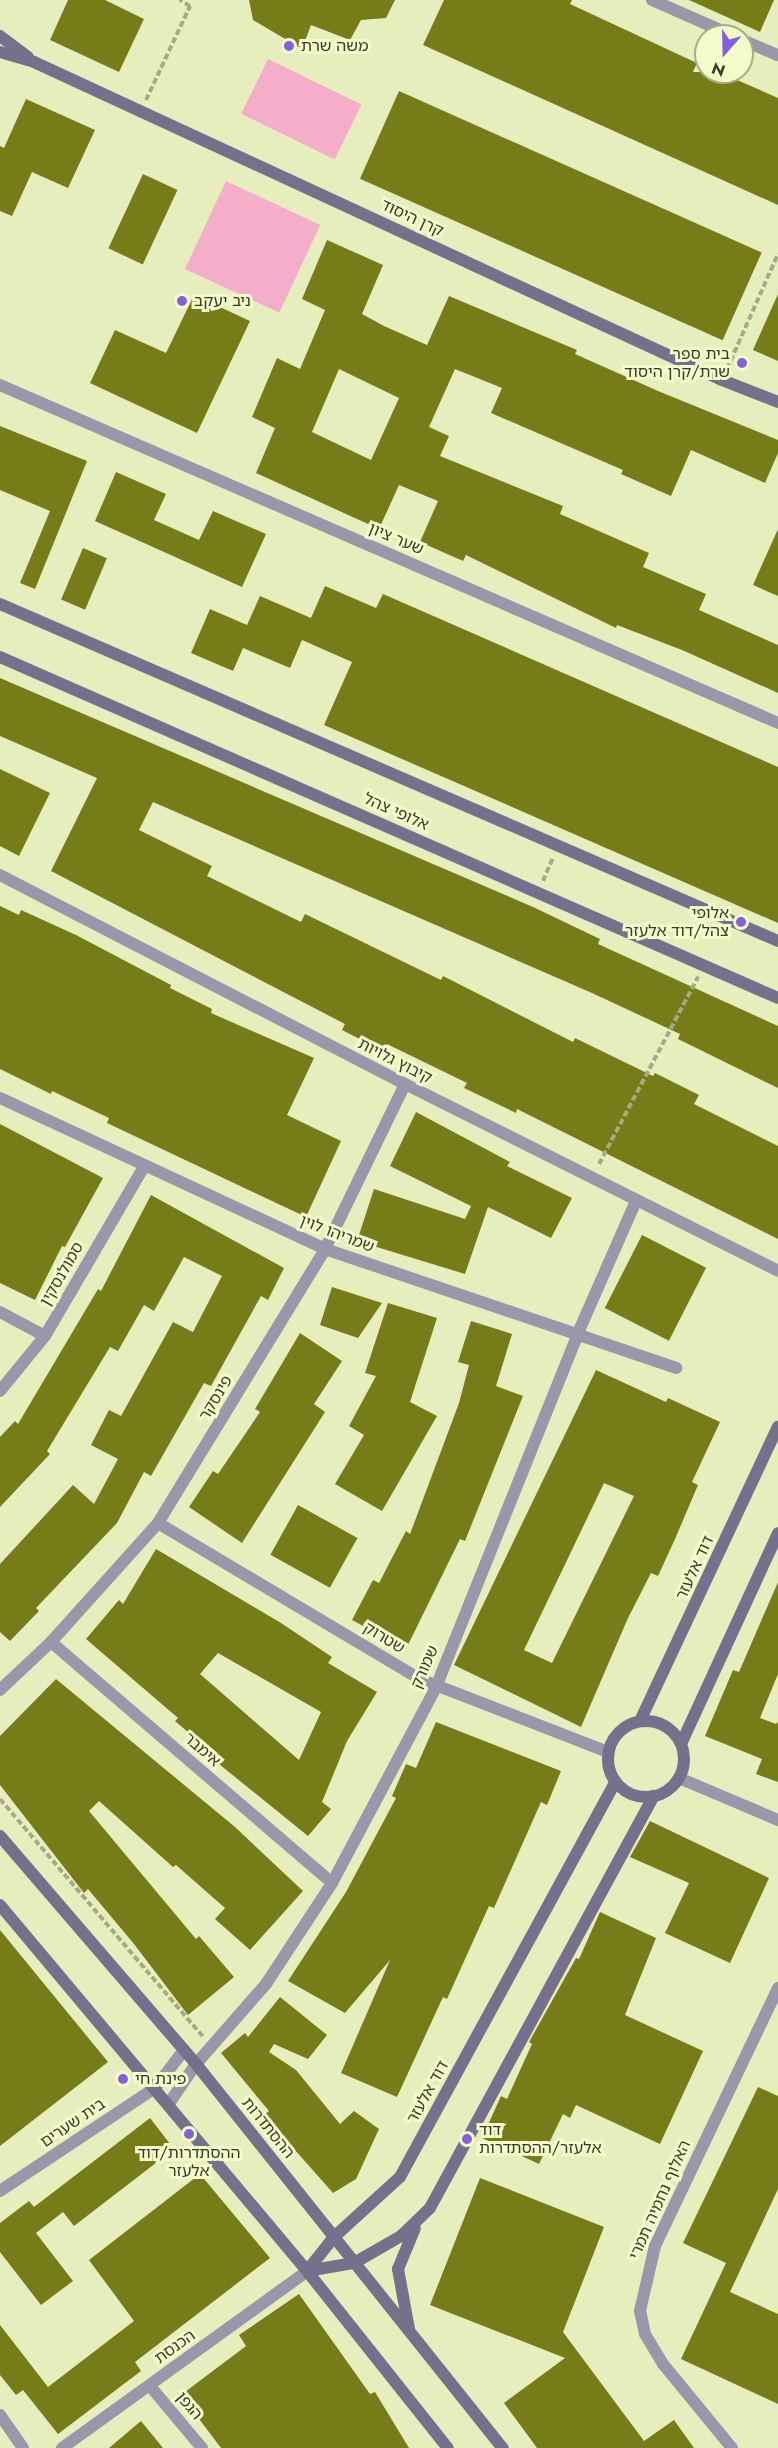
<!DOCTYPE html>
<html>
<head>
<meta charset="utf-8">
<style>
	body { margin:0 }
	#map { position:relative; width:778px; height:2448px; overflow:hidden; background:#e7eebd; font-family:Jost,"Noto Sans Hebrew",sans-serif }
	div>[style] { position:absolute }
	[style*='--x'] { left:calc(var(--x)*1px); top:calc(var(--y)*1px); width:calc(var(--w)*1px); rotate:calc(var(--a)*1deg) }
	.green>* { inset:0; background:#f4aec9; transform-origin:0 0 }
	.building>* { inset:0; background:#767d18; transform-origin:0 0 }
	.path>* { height:4px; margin-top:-2px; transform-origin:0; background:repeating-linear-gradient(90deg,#a5aa84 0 6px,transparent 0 9px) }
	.street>* { height:12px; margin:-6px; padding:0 6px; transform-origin:6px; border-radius:6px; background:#9b97aa }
	.secondary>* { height:12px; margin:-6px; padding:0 6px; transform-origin:6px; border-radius:6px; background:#76708c }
	.secondary>.ring { margin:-6px; padding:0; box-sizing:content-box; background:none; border:12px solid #76708c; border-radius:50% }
	.dots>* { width:16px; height:16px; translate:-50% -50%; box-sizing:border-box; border:3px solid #f4fbca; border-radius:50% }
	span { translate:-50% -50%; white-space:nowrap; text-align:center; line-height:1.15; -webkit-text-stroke:6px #f4fbca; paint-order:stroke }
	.poi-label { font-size:16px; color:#393b28 }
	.left { translate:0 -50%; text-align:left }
	.right { translate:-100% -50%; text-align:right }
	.street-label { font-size:16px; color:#393b28 }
	.north { position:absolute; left:694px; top:24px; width:60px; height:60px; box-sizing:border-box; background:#f4fbca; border:2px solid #a9ae89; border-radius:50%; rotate:200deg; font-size:16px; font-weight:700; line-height:24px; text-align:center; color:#393b28 }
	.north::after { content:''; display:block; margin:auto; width:21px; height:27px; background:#8460da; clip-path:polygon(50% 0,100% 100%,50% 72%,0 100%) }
</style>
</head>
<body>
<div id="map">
	<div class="green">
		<div style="left:268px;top:59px;width:104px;height:61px;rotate:26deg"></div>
		<div style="left:226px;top:181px;width:104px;height:97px;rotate:25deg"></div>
	</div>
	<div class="building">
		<div style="clip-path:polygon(68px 0,105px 0,144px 19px,119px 72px,50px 40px)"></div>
		<div style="clip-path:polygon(249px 0,395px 0,386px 18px,361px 20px,350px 40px,311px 25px,302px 49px,253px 20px)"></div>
		<div style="clip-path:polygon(444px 0,572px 0,570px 4px,697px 63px,693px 72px,719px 72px,778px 98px,778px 205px,423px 45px)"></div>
		<div style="clip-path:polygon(689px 0,774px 0,760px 32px)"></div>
		<div style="left:399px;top:91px;width:397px;height:96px;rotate:24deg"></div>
		<div style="clip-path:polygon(26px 99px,95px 130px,68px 188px,32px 172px,12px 216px,0 211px,0 146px,4px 148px)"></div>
		<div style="left:143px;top:174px;width:38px;height:82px;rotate:25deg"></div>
		<div style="clip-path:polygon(evenodd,327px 240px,383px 265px,362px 314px,384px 326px,427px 345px,449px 296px,577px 350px,575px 354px,658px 391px,778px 440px,778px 453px,765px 483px,691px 450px,671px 496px,621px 474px,623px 470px,491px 413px,502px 388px,455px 369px,429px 427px,449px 436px,440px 456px,563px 506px,560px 514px,649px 553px,643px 567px,706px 594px,699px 610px,778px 645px,778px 693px,682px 650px,617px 625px,616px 628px,466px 555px,463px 561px,420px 542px,438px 501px,399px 485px,379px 529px,256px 473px,275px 428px,252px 417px,277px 358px,300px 369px,325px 310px,302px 299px,327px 240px,339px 369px,399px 398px,371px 460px,312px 432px,339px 369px)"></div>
		<div style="clip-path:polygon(778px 294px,778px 361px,753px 350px)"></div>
		<div style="clip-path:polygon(194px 295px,250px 321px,197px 433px,90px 383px,115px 330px,166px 353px)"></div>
		<div style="clip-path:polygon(0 426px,87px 461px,35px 589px,20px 583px,50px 511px,0 490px)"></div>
		<div style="clip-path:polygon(116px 472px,166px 494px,154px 520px,199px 540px,213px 511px,266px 534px,242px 587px,95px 521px)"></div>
		<div style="clip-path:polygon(778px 529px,778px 596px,753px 585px)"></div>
		<div style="left:83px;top:548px;width:26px;height:56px;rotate:23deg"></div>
		<div style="clip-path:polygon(325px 586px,376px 608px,383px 594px,778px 767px,778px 923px,324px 725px,352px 662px,302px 640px,290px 668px,243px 648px,233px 671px,191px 653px,210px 609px,247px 625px,260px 596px,311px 618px)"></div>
		<div style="clip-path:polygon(0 678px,533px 907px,600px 939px,598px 944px,778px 1026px,778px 1088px,678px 1039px,680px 1034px,592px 993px,153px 802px,139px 830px,212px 866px,207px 876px,301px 922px,305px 914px,441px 980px,443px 976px,573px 1042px,575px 1038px,653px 1076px,655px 1073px,699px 1095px,694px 1104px,778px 1146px,778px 1239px,517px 1109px,516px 1113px,464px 1088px,467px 1083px,387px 1044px,383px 1051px,342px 1030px,345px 1024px,51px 871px,97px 778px,0 736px)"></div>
		<div style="clip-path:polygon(0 769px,50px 793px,19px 856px,0 846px)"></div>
		<div style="clip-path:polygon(0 906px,19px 915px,21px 910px,76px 935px,171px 985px,170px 988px,212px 1009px,211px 1013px,314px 1058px,287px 1115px,341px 1141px,306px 1217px,107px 1123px,109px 1118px,52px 1091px,51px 1094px,0 1069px)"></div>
		<div style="clip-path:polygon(416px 1112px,510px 1162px,507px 1166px,572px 1198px,551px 1238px,488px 1207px,465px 1274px,357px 1241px,374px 1189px,465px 1219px,471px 1206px,390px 1166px)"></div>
		<div style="clip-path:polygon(0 1124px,103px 1178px,65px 1247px,62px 1246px,35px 1300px,0 1283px)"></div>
		<div style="clip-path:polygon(151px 1195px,284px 1268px,268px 1300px,261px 1296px,211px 1386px,204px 1383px,151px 1476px,144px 1472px,117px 1523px,36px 1608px,39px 1611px,10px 1641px,0 1632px,0 1564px,73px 1485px,94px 1504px,118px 1459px,91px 1445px,109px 1410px,121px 1416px,173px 1322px,193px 1332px,222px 1276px,184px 1257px,154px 1311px,144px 1305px,118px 1351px,110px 1347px,47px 1451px,50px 1454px,0 1507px,0 1437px,15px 1421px,18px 1424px,98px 1289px,101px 1291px)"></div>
		<div style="left:642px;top:1235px;width:72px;height:82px;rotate:27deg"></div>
		<div style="clip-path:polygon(332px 1287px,382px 1303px,358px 1338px,320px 1325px)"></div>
		<div style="clip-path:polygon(388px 1303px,437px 1318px,410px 1402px,437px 1416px,382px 1511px,335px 1484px,364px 1435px,349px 1426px,376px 1376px,365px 1373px)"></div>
		<div style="clip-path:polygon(471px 1321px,512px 1334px,496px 1386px,523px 1396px,465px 1541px,460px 1539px,406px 1649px,352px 1620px,373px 1580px,379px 1583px,406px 1531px,410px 1534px,459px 1403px,469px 1365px,458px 1362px)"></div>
		<div style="clip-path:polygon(300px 1333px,342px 1361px,314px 1404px,325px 1412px,242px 1543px,189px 1507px,213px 1471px,218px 1474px,260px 1412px,255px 1409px)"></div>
		<div style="clip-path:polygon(evenodd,596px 1370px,666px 1402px,668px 1398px,720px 1422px,692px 1482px,698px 1485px,675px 1539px,658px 1576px,651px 1573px,628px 1618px,581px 1727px,454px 1665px,596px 1370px,604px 1483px,634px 1496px,552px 1663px,524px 1650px,604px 1483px)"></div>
		<div style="left:298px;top:1505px;width:68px;height:57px;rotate:29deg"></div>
		<div style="clip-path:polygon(evenodd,156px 1549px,281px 1623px,332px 1657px,328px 1663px,377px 1692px,347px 1741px,322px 1802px,331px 1809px,308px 1836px,214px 1760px,217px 1757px,175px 1721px,178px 1718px,86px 1639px,119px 1600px,123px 1604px,156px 1549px,218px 1653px,321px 1712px,299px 1760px,200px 1674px,218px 1653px)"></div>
		<div style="clip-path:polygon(778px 1582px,778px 1674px,760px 1718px,776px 1724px,778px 1722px,778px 1782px,756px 1774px,762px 1759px,705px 1736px,733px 1670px,739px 1672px)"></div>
		<div style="clip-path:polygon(56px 1679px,235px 1827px,303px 1891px,250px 1950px,215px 1919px,225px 1908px,176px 1865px,173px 1867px,99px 1801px,89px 1811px,196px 1939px,199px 1936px,234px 1977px,188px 2015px,134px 1944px,88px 1889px,84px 1893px,0 1785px,0 1736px)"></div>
		<div style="clip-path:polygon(436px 1722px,561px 1771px,547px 1805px,541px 1802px,494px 1908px,489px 1906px,447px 1999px,443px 1997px,397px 2097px,341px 2073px,390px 1960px,345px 2013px,288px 1981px,346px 1892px,396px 1798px,392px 1796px,406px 1764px,416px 1768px)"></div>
		<div style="clip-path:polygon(650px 1821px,769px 1878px,730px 1963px,665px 1933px,689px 1883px,630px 1857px)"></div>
		<div style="clip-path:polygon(600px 1912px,656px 1938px,625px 2015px,703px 2051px,660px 2144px,576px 2105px,570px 2118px,563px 2114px,539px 2164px,482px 2138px,501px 2096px,507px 2099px,532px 2044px,529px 2042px,576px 1958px,579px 1959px)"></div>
		<div style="clip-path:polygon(0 1930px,108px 2062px,0 2146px)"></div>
		<div style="clip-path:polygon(280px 1997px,327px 2035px,308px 2059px,274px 2044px,269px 2052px,296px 2070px,340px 2124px,354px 2111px,379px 2129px,356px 2179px,333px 2193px,264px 2115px,269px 2111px,221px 2053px,245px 2033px,248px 2037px)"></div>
		<div style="clip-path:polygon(758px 2087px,778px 2096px,778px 2189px,730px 2292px,778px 2314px,778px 2404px,681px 2359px,726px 2263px,683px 2243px)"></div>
		<div style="clip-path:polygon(150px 2118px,174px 2149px,74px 2226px,63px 2212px,36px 2233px,73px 2281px,41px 2305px,0 2252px,0 2223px,29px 2201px,34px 2207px)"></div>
		<div style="clip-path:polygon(200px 2174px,270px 2258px,135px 2362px,141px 2371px,58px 2434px,23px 2390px,16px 2395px,0 2375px,0 2325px,48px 2387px,134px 2321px,89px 2260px)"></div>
		<div style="clip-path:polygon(480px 2178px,604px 2227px,563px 2332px,644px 2441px,674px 2420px,694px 2448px,537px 2448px,504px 2403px,565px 2358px,430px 2305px)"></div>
		<div style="clip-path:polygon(299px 2294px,370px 2394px,375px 2392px,409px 2448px,221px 2448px,181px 2395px,246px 2346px,239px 2335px)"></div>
		<div style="clip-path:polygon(141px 2421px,163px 2448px,109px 2448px)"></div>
	</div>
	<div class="path">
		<div style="--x:146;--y:100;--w:104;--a:-64.9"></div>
		<div style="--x:190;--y:6;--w:12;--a:-149"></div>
		<div style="--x:727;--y:369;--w:126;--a:-66.1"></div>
		<div style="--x:543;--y:881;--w:26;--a:-67"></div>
		<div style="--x:599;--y:1164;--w:212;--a:-62.1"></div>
		<div style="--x:0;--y:1799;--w:313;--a:49.5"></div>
	</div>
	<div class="street">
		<div style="--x:652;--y:0;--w:90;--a:23.7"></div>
		<div style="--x:742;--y:40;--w:39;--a:23"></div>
		<div style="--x:0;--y:385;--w:848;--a:23.48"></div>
		<div style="--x:0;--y:875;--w:456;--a:27.3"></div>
		<div style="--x:405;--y:1084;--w:417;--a:26.6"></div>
		<div style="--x:0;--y:1098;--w:358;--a:24.9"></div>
		<div style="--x:325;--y:1249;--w:371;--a:18.7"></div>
		<div style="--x:0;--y:1312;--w:51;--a:28.1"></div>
		<div style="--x:0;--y:1391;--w:71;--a:-50.7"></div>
		<div style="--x:45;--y:1336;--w:194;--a:-59.7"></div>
		<div style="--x:158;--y:1523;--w:305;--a:30.8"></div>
		<div style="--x:420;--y:1679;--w:202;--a:21.2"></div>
		<div style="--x:51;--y:1642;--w:370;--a:40.6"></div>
		<div style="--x:0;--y:1690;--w:70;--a:-43.3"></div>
		<div style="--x:51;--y:1642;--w:160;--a:-48"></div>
		<div style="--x:158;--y:1523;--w:321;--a:-58.6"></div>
		<div style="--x:325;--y:1249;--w:183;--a:-64.1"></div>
		<div style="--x:679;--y:1778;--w:108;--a:23"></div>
		<div style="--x:168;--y:2105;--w:50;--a:-55.7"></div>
		<div style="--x:196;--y:2064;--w:106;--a:-48.8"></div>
		<div style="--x:266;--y:1984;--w:121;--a:-56.8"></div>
		<div style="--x:332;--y:1883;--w:222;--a:-62"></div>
		<div style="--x:436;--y:1687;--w:381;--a:-68.1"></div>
		<div style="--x:578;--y:1333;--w:144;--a:-66.3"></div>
		<div style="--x:0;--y:2191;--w:186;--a:-33.6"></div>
		<div style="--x:155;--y:2088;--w:48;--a:-52.7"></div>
		<div style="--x:150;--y:2386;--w:81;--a:50"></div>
		<div style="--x:0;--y:2415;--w:40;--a:55.1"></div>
		<div style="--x:62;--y:2448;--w:302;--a:-35.8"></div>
		<div style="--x:732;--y:2448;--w:109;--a:-129.4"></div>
		<div style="--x:663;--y:2364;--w:35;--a:-121"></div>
		<div style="--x:645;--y:2334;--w:24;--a:-102"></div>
		<div style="--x:640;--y:2311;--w:67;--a:-77"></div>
		<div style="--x:655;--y:2246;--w:286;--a:-64.5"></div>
	</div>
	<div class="secondary">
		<div style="--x:0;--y:36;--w:35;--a:37"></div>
		<div style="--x:0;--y:52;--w:35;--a:16"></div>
		<div style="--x:34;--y:62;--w:758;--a:24.81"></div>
		<div style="--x:722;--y:380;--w:60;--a:21.4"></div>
		<div style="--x:0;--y:604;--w:848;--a:23.42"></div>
		<div style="--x:0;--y:657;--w:849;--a:23.67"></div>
		<div class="ring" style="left:608px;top:1721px;width:64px;height:64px"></div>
		<div style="--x:640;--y:1721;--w:325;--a:-64.9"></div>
		<div style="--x:681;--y:1744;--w:232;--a:-65.3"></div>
		<div style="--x:0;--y:1836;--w:301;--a:49.3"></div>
		<div style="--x:196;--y:2064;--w:492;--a:51.4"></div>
		<div style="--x:0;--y:1905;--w:478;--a:50"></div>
		<div style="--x:307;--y:2271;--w:226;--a:51.5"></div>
		<div style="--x:307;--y:2271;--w:48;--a:-9.7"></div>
		<div style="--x:354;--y:2263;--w:54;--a:-29.9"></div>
		<div style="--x:401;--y:2236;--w:40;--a:-44"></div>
		<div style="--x:430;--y:2208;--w:469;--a:-61.5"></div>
		<div style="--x:307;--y:2271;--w:43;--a:-51.5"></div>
		<div style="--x:334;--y:2237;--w:89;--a:-42.3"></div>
		<div style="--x:400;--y:2177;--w:450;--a:-61.4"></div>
		<div style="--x:409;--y:2329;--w:61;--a:-100.4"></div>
		<div style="--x:398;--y:2269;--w:44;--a:-67.5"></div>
	</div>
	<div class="dots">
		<div style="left:289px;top:46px;background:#8460da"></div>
		<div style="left:182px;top:301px;background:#8460da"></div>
		<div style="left:742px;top:363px;background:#8460da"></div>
		<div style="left:741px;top:922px;background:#8460da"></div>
		<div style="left:123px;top:2079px;background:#8460da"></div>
		<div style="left:189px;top:2134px;background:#8460da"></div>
		<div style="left:467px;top:2139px;background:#8460da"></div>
	</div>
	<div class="poi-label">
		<span class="left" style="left:301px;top:46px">משה שרת</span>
		<span class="left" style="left:194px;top:301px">ניב יעקב</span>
		<span class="right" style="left:730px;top:363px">בית ספר<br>שרת/קרן היסוד</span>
		<span class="right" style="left:729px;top:922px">אלופי<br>צהל/דוד אלעזר</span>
		<span class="left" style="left:135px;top:2079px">פינת חי</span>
		<span class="left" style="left:479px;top:2139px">דוד<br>אלעזר/ההסתדרות</span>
		<span style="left:189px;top:2162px">ההסתדרות/דוד<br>אלעזר</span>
	</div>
	<div class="street-label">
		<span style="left:412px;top:218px;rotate:25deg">קרן היסוד</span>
		<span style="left:396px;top:539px;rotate:23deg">שער ציון</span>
		<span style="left:396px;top:812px;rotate:24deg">אלופי צהל</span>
		<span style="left:395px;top:1061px;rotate:27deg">קיבוץ גלויות</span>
		<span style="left:337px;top:1234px;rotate:21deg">שמריהו לוין</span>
		<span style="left:62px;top:1274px;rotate:-60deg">סמולנסקין</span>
		<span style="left:216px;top:1398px;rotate:-59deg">פינסקר</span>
		<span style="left:695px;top:1568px;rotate:-65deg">דוד אלעזר</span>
		<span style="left:384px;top:1638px;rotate:31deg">שטרוק</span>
		<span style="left:425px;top:1667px;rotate:-66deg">שמורק</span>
		<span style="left:202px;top:1750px;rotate:41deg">אימבר</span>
		<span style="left:428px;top:2092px;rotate:-61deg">דוד אלעזר</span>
		<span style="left:73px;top:2123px;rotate:-34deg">בית שערים</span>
		<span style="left:268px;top:2128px;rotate:51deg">ההסתדרות</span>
		<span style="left:660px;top:2200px;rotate:-66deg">האלוף נחמיה תמרי</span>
		<span style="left:175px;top:2347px;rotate:-36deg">הכנסת</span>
		<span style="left:189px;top:2406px;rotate:50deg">הגפן</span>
	</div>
	<div class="north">N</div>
</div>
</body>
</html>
